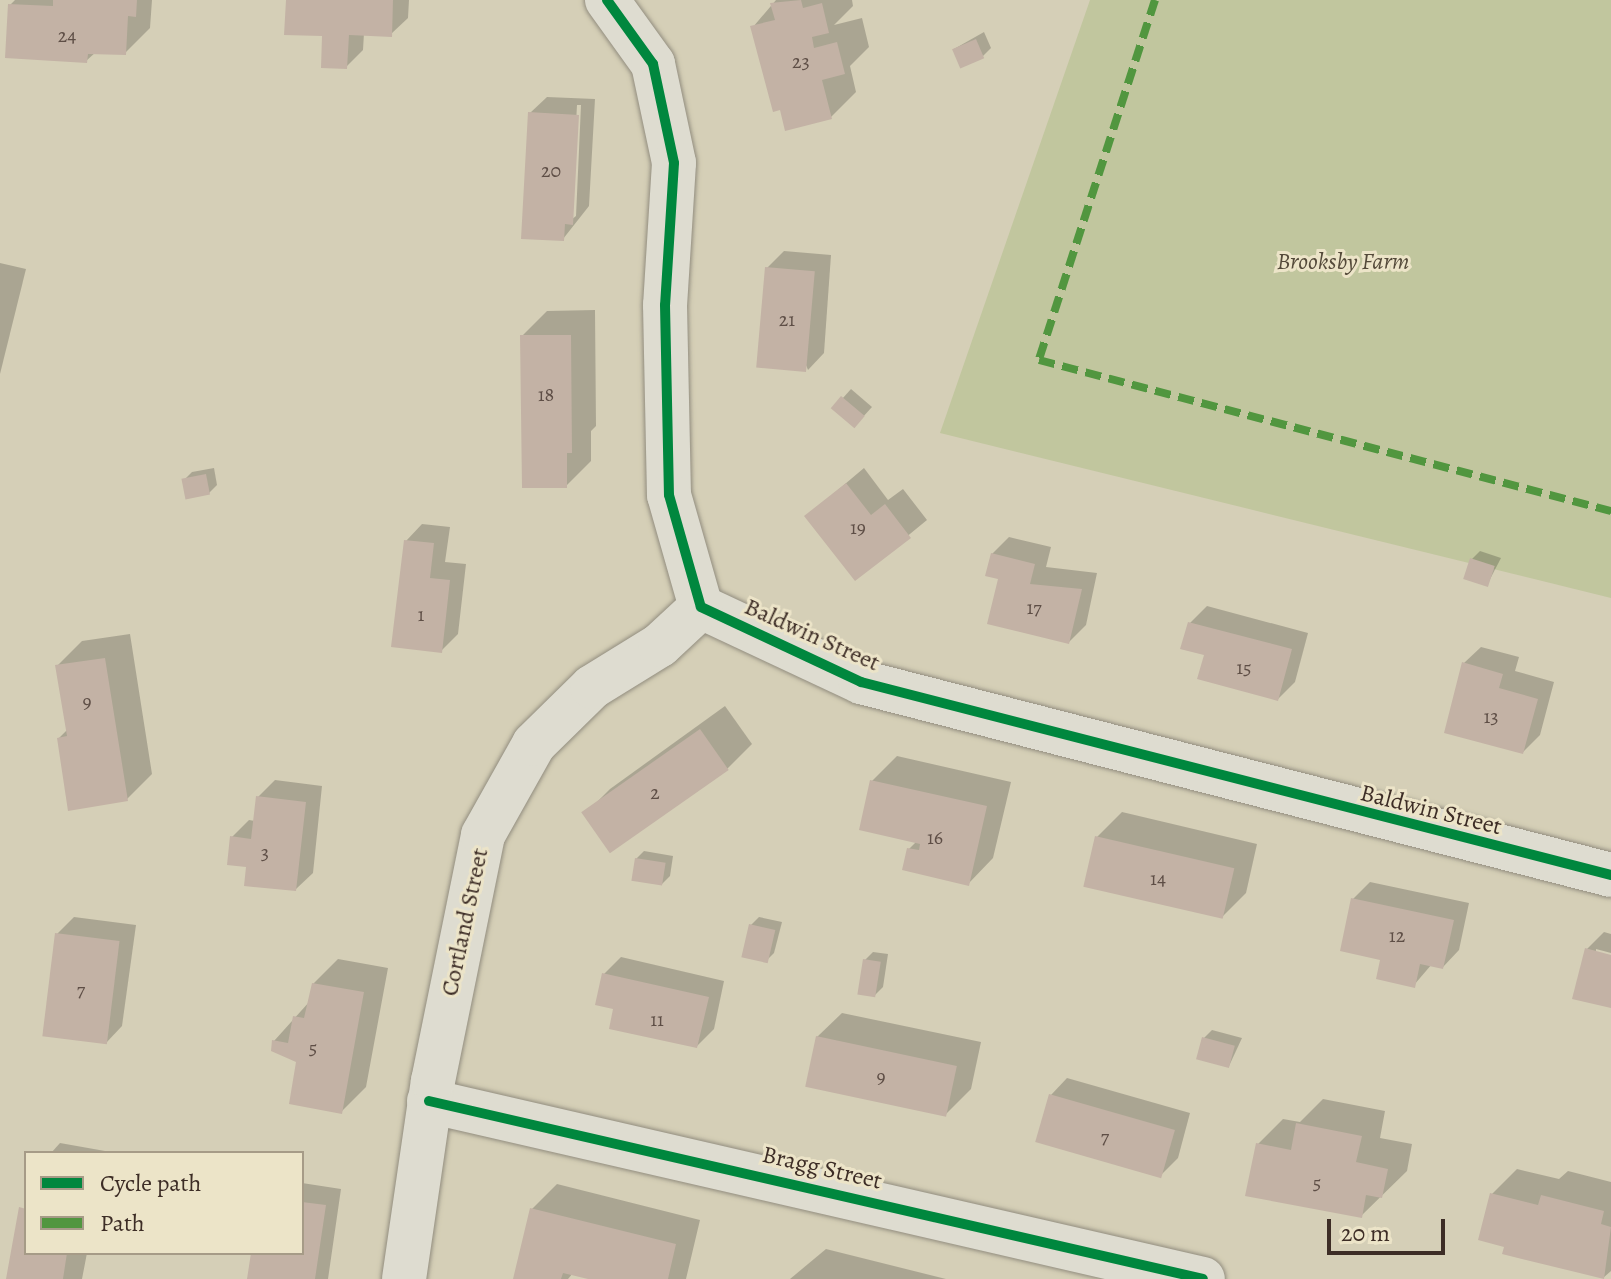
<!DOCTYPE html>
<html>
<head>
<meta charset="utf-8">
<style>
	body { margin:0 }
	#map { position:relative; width:1611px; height:1279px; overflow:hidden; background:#d5cfb7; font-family:Alegreya,serif }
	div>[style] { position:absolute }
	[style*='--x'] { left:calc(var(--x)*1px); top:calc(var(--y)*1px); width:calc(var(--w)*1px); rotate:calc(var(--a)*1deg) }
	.green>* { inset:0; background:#c1c69e }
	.shadow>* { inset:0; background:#0003 }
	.building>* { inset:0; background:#c3b2a5; transform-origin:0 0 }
	.roads { filter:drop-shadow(0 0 2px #928d7f) drop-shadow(0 0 2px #928d7f) }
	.street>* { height:44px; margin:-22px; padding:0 22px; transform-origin:22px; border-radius:22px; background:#dedcd0 }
	.quiet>* { height:8px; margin-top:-4px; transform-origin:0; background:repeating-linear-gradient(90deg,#51963f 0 16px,transparent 0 24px) }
	.cycleway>* { height:10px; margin:-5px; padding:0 5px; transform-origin:5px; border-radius:5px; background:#00873e }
	span { translate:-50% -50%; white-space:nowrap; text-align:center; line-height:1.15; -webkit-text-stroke:6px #ece4c8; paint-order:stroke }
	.number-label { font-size:20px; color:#5e4e46 }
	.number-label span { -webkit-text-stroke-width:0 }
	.park-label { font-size:24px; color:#544a3a; font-style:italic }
	.street-label { font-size:24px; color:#3d2d26 }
	.legend { position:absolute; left:24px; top:1151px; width:280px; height:104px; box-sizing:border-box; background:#ece4c8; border:2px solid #a69b87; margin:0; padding:10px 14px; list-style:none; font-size:24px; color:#3d2d26 }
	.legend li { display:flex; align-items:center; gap:16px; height:40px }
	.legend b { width:40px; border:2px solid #a69b87 }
	.scale { position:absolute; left:1327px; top:1219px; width:118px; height:36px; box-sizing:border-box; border:4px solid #3d2d26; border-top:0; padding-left:10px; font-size:24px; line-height:28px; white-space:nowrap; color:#3d2d26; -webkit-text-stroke:6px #ece4c8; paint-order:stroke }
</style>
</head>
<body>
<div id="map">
	<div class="green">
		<div style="clip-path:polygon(1090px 0,1611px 0,1611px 598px,940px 433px)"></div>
	</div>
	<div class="shadow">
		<div style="clip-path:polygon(15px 0,152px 0,150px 28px,125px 53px,96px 52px,86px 61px,10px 5px)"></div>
		<div style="clip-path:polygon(288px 0,409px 0,408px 18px,391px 34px,364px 33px,363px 50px,346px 67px,324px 35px)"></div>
		<div style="clip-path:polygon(776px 0,852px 0,853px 6px,834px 25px,862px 18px,869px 47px,850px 66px,856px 92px,831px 117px,753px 27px)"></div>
		<div style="clip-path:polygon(984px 32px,991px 48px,983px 56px,954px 49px)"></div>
		<div style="clip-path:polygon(evenodd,547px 97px,595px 99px,589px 206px,563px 239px,530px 113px,547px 97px,577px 105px,581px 105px,576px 216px,571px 220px,577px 105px)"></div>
		<div style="clip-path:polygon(784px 251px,831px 255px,824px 353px,808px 370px,767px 268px)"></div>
		<div style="clip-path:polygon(0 263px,26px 269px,0 374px)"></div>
		<div style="clip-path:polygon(595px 310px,596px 426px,591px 431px,591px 461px,566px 486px,522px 336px,547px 311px)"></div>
		<div style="clip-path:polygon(851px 389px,872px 407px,862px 418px,834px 408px)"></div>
		<div style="clip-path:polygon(214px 468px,217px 485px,209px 493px,184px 480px,192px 472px)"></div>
		<div style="clip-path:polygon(864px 468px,888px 500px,903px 489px,927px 520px,855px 579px,807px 516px)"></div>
		<div style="clip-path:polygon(422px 524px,450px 527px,445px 562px,466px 564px,458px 634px,441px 651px,406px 541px)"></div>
		<div style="clip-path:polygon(1009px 537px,1051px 547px,1046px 567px,1097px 573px,1086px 625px,1069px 642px,992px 554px)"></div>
		<div style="clip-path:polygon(1480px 551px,1501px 558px,1487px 585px,1472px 559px)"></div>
		<div style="clip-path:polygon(1207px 606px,1308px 633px,1295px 682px,1278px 699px,1190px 623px)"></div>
		<div style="clip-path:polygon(130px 634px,152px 774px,127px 799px,59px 738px,68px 729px,57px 666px,82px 641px)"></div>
		<div style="clip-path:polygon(1481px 647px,1519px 657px,1515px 671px,1554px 682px,1540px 735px,1523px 752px,1464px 663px)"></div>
		<div style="clip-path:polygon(725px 706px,752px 744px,727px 769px,585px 814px,610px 789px)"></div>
		<div style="clip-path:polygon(897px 756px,1011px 782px,993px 858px,969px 883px,909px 849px,917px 841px,872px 781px)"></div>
		<div style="clip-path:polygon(275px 780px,322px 786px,313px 873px,296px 889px,248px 865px,232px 837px,249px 820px,255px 821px,258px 797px)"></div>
		<div style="clip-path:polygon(1122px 812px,1257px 844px,1246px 893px,1221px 918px,1097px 837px)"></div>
		<div style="clip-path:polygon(644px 851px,673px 856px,670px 876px,662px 884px,636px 859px)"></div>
		<div style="clip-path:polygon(1370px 882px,1469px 903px,1459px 950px,1443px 967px,1432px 964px,1414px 985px,1383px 958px,1353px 899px)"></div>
		<div style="clip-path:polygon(74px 917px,136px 925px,122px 1026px,106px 1043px,57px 934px)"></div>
		<div style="clip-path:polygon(759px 917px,782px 922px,774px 953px,766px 961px,751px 925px)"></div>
		<div style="clip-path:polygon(1604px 932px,1611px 934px,1611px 953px,1596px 949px,1596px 953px,1611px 957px,1611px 1006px,1587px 949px)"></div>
		<div style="clip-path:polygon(873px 952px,888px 954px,883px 987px,875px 995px,865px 960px)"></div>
		<div style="clip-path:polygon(621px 957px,724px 981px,714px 1029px,697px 1046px,616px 1007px,604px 974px)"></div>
		<div style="clip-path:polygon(338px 959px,388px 968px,366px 1087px,341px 1112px,299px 1061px,274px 1041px,310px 1001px,313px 984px)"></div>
		<div style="clip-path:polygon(842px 1013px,981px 1042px,971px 1089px,946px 1114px,817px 1037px)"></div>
		<div style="clip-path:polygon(1212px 1030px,1242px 1038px,1229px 1066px,1204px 1038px)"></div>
		<div style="clip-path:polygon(1067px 1078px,1190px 1113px,1178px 1158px,1161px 1175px,1051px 1095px)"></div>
		<div style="clip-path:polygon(1323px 1099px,1385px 1111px,1380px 1138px,1412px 1144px,1407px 1171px,1361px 1216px,1258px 1144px,1283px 1119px,1300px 1122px)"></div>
		<div style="clip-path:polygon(60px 1143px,105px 1151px,105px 1153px,51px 1153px)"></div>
		<div style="clip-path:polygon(1517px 1169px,1559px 1179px,1568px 1171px,1611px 1182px,1611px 1271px,1603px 1278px,1506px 1246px,1492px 1194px)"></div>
		<div style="clip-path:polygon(302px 1183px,341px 1189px,328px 1279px,249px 1279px,253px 1253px,302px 1253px)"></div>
		<div style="clip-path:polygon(557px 1184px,700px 1220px,686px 1279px,596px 1279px,573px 1273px,568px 1279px,515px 1279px,532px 1209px)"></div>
		<div style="clip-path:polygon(26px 1204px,26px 1253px,87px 1253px,82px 1279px,8px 1279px)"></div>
		<div style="clip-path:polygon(826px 1249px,946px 1279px,790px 1279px)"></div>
	</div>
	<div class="building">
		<div style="clip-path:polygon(53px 0,137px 0,136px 17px,128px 16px,126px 55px,88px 54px,87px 63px,5px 58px,8px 4px,53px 6px)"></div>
		<div style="clip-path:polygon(286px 0,393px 0,392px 37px,349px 35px,347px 69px,321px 68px,322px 36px,284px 35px)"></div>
		<div style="clip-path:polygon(801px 0,803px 8px,822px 3px,829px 33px,812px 37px,814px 48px,837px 42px,845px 74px,822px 80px,832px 119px,785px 131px,780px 110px,773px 112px,750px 26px,775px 20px,770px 3px)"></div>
		<div style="left:976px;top:39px;width:21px;height:26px;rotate:67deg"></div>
		<div style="clip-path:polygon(528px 112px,579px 115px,573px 225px,565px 224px,564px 241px,521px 239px)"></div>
		<div style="left:765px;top:267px;width:50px;height:101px;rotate:5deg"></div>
		<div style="clip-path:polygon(520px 335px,571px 335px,572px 453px,567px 453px,567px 488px,522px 488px)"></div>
		<div style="left:841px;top:396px;width:31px;height:16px;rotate:40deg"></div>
		<div style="left:206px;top:474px;width:21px;height:25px;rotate:79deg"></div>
		<div style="clip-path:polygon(846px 483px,871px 515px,885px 504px,911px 538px,855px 581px,804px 516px)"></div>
		<div style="clip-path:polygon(404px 540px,434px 543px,430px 578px,450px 580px,442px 653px,391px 647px)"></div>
		<div style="clip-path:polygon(991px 553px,1035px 564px,1030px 584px,1082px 589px,1069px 644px,987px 624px,998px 579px,985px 576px)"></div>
		<div style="left:1470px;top:558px;width:26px;height:22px;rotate:18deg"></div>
		<div style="clip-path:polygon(1188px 622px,1292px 649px,1278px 701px,1197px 679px,1204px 655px,1180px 649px)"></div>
		<div style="clip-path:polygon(105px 658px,128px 801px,68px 811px,57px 738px,67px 736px,55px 665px)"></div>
		<div style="clip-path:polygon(1462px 662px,1503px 674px,1499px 688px,1538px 699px,1523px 754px,1444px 733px)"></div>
		<div style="left:700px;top:729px;width:50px;height:145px;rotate:55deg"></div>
		<div style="clip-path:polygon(870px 780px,987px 806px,969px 886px,902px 870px,907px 848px,919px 850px,920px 844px,859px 830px)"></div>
		<div style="clip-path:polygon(256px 796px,306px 802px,296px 891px,244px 886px,246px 867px,227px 865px,230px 836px,251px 839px)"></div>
		<div style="left:1095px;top:836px;width:143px;height:52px;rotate:13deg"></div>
		<div style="left:635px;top:858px;width:31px;height:23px;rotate:9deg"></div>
		<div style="clip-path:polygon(1351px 898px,1454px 920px,1443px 969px,1420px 964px,1415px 988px,1376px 979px,1380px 960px,1340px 951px)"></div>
		<div style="left:749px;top:924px;width:27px;height:34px;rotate:13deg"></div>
		<div style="left:55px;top:933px;width:65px;height:104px;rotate:7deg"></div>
		<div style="clip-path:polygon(1585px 948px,1611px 955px,1611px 1008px,1572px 999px)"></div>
		<div style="left:863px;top:959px;width:18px;height:36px;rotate:9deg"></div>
		<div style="clip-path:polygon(602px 973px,709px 997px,697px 1048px,609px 1029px,613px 1009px,595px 1005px)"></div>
		<div style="clip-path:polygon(312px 983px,364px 992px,342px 1114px,289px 1104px,296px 1062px,271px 1051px,272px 1040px,288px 1043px,293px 1016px,304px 1018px)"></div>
		<div style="left:816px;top:1036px;width:144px;height:52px;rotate:12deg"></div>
		<div style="left:1202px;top:1037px;width:34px;height:23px;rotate:15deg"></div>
		<div style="left:1049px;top:1094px;width:131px;height:50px;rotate:16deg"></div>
		<div style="clip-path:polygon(1296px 1123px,1362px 1136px,1356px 1162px,1388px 1169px,1382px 1198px,1366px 1195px,1362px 1218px,1245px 1196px,1256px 1143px,1291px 1150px)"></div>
		<div style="clip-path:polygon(1490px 1193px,1538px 1205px,1541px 1195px,1604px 1211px,1601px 1224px,1611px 1227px,1604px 1279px,1502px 1254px,1504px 1247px,1478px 1240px)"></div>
		<div style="clip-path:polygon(302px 1202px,326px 1205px,315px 1279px,247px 1279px,251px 1253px,302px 1253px)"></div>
		<div style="clip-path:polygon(19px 1207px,26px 1209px,26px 1253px,67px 1253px,63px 1279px,6px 1279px)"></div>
		<div style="clip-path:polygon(530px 1208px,676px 1244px,668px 1279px,588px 1279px,563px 1273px,561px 1279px,513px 1279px)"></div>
	</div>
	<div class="roads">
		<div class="street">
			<div style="--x:607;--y:0;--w:79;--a:54.3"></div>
			<div style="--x:653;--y:64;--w:101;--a:78"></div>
			<div style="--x:674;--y:163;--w:142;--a:93.6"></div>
			<div style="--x:665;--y:305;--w:190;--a:88.8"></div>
			<div style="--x:669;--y:495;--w:116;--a:74.1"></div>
			<div style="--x:701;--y:607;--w:177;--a:25.1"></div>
			<div style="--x:861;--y:682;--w:774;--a:14.43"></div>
			<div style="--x:429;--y:1101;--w:794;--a:12.95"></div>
			<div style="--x:404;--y:1279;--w:200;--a:-81.7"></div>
			<div style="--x:433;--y:1081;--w:251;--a:-78.5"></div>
			<div style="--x:483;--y:835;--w:104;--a:-60.7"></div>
			<div style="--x:534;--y:744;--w:81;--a:-44.5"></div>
			<div style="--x:592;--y:687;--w:80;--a:-31.7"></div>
			<div style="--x:660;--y:645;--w:56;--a:-42.8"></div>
		</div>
	</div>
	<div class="quiet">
		<div style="--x:1155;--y:0;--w:378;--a:107.9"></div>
		<div style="--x:1039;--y:360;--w:592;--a:14.79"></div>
	</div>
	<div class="cycleway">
		<div style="--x:607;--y:0;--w:79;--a:54.3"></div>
		<div style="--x:653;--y:64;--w:101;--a:78"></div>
		<div style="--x:674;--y:163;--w:142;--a:93.6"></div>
		<div style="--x:665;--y:305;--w:190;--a:88.8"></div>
		<div style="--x:669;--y:495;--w:116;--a:74.1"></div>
		<div style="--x:701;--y:607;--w:177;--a:25.1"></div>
		<div style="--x:861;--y:682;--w:774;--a:14.43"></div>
		<div style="--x:429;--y:1101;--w:794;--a:12.95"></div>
	</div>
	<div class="number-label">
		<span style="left:67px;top:35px">24</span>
		<span style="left:801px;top:61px">23</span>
		<span style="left:551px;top:170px">20</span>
		<span style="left:787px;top:319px">21</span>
		<span style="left:546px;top:394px">18</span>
		<span style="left:858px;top:527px">19</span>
		<span style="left:1034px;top:607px">17</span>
		<span style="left:421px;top:614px">1</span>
		<span style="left:1244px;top:667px">15</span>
		<span style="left:87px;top:701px">9</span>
		<span style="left:1491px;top:716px">13</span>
		<span style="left:655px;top:792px">2</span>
		<span style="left:935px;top:837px">16</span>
		<span style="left:265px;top:852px">3</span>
		<span style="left:1158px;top:878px">14</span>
		<span style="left:1397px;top:935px">12</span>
		<span style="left:81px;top:989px">7</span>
		<span style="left:657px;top:1019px">11</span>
		<span style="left:313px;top:1047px">5</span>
		<span style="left:881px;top:1076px">9</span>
		<span style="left:1105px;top:1136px">7</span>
		<span style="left:1317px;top:1182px">5</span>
	</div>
	<div class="park-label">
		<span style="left:1343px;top:262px">Brooksby Farm</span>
	</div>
	<div class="street-label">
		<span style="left:812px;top:635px;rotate:24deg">Baldwin Street</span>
		<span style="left:1431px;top:810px;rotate:14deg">Baldwin Street</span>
		<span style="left:465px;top:922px;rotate:-78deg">Cortland Street</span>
		<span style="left:822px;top:1168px;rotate:13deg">Bragg Street</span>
	</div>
	<ul class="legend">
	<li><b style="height:10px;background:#00873e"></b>Cycle path</li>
	<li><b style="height:10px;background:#51963f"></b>Path</li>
	</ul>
	<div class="scale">20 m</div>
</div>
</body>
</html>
